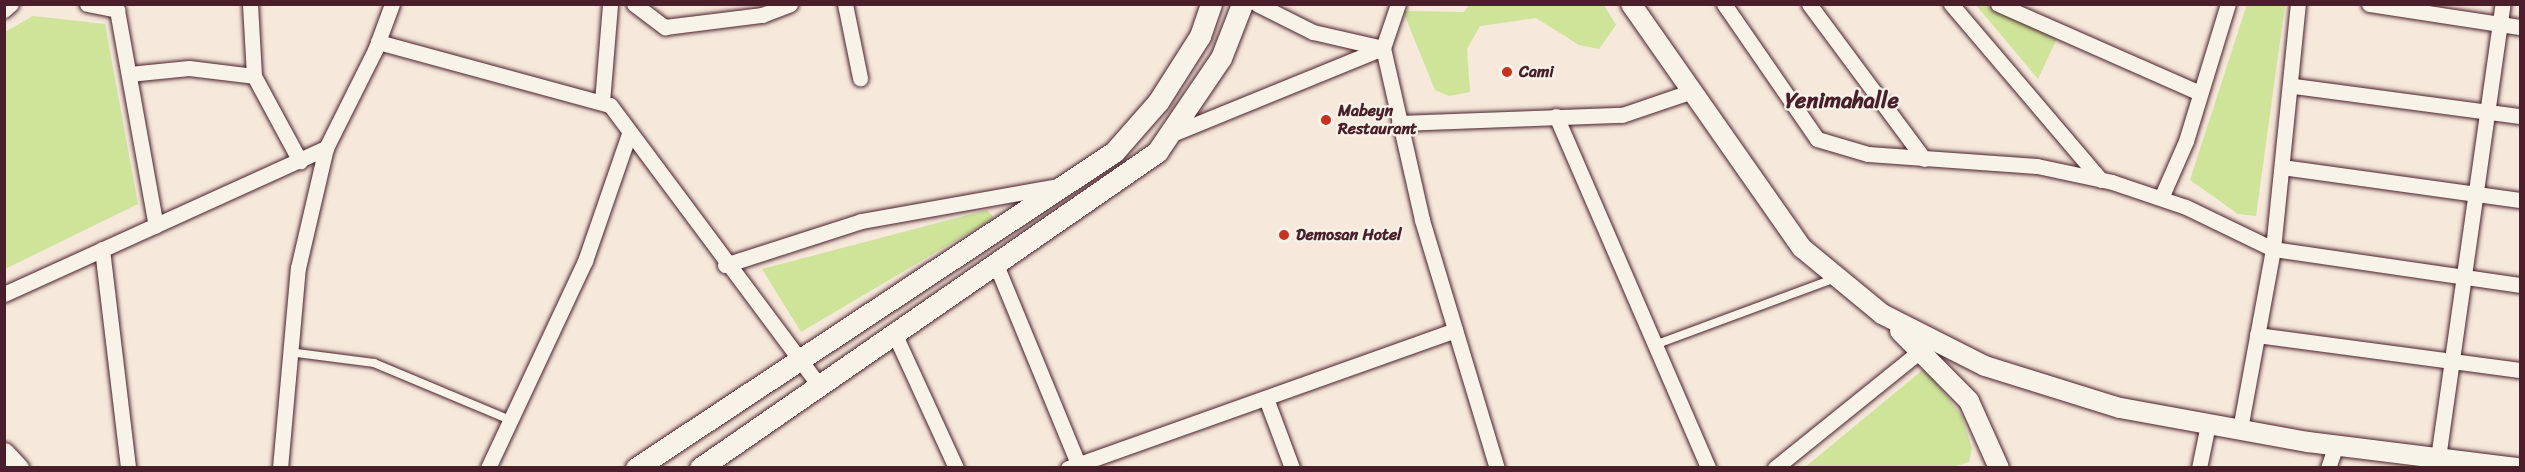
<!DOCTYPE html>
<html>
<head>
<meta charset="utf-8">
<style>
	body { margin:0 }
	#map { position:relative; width:2525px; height:472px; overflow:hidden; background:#f6e8db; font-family:Sriracha,sans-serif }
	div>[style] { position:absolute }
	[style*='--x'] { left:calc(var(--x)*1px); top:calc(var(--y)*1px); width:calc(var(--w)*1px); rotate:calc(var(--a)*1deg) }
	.green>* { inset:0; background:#cde499 }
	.roads { filter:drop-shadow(0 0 2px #4a1f2b) drop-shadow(0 0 2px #4a1f2b) }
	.service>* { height:8px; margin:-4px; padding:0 4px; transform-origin:4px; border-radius:4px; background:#f7f3e8 }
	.minor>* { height:15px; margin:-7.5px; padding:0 7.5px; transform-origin:7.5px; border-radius:7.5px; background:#f7f3e8 }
	.tertiary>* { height:20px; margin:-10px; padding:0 10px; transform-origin:10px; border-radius:10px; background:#f7f3e8 }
	.secondary>* { height:21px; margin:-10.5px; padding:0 10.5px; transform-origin:10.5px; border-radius:10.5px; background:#f7f3e8 }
	.dots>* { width:16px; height:16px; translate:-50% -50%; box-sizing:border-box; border:3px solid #f7f3e8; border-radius:50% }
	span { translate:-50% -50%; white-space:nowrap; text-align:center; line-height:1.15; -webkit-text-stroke:4.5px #f7f3e8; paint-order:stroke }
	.poi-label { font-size:16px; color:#4a1f2b; font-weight:700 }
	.left { translate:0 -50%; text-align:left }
	.district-label { font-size:22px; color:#4a1f2b; font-weight:700 }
	.frame { position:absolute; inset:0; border:6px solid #4a1f2b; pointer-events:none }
</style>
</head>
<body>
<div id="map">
	<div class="green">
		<div style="clip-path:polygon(1470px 4px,1604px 5px,1616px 25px,1599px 49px,1579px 45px,1536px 18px,1480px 26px,1467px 49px,1470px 92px,1449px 96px,1435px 90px,1403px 11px,1464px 12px)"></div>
		<div style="clip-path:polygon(2247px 4px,2285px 5px,2256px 216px,2238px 214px,2190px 180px)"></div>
		<div style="clip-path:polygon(1976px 5px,1994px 5px,2058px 36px,2038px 79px)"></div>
		<div style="clip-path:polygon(33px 16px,105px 24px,138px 204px,5px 269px,5px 32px)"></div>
		<div style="clip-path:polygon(987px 210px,994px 218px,801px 332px,762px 269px)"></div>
		<div style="clip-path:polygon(1925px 368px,1962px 416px,1972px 449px,1969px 462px,1953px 467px,1804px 468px)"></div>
	</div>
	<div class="roads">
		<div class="service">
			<div style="--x:1657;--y:344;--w:190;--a:-20.3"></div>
			<div style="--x:289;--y:352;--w:86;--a:7.4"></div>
			<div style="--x:374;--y:363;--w:145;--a:22.7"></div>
		</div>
		<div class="minor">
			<div style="--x:87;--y:4;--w:31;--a:11"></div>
			<div style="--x:117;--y:10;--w:219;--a:79.8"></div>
			<div style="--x:250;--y:4;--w:72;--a:86.8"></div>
			<div style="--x:254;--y:76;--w:97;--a:61.6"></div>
			<div style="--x:634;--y:4;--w:39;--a:37"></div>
			<div style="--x:665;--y:27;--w:98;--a:-7.1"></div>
			<div style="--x:762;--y:15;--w:30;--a:-21"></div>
			<div style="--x:845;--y:4;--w:76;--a:78.5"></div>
			<div style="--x:1257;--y:4;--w:63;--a:26.6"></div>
			<div style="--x:1313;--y:32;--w:72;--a:12.9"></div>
			<div style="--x:1383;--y:48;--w:176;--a:77.2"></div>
			<div style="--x:1422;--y:220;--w:259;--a:73.2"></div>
			<div style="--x:1724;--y:4;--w:164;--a:55.4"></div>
			<div style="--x:1817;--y:139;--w:53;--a:16.4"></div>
			<div style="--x:1868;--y:154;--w:169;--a:4.1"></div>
			<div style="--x:2037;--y:166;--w:77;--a:12"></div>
			<div style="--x:2112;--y:182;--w:78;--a:18.7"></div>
			<div style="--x:2186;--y:207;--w:97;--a:25.8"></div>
			<div style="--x:2273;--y:249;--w:250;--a:8.3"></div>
			<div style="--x:1809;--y:4;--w:193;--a:53.4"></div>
			<div style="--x:1951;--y:4;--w:231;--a:49.6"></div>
			<div style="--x:1998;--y:4;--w:221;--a:23.8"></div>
			<div style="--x:2369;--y:4;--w:153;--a:8.7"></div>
			<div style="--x:4;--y:10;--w:9;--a:-41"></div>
			<div style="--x:378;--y:42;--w:240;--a:15.2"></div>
			<div style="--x:610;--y:105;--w:349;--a:53.3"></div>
			<div style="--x:129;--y:74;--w:60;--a:-5.7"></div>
			<div style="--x:189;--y:68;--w:65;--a:7"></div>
			<div style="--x:2294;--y:86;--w:228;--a:7.6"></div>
			<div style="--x:602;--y:102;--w:98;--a:-85.3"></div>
			<div style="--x:1556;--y:116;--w:383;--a:66.6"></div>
			<div style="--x:1399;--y:123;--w:223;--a:-2.1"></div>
			<div style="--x:1622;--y:115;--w:74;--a:-18.9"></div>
			<div style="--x:1172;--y:134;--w:228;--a:-22.2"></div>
			<div style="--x:1383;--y:48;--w:46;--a:-71.2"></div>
			<div style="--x:2282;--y:167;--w:240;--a:7.9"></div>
			<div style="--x:2161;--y:198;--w:62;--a:-66.3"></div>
			<div style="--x:2186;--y:141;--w:143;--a:-73"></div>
			<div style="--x:102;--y:249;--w:221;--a:83.2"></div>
			<div style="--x:725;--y:265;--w:143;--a:-17.9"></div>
			<div style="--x:861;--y:221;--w:199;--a:-10.1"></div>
			<div style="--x:997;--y:267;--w:217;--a:67.6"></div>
			<div style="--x:4;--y:294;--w:354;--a:-24.4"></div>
			<div style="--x:894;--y:333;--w:149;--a:65.3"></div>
			<div style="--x:2257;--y:335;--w:265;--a:7.6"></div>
			<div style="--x:1267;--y:401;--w:72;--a:69.5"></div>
			<div style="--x:2240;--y:429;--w:183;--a:-79.6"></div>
			<div style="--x:2273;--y:249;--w:246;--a:-84.2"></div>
			<div style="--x:2438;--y:458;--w:459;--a:-81.9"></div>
			<div style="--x:280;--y:468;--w:201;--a:-84.9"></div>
			<div style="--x:298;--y:268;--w:123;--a:-76.9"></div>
			<div style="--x:326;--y:148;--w:110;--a:-63.4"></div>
			<div style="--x:375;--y:50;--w:49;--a:-69.7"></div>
			<div style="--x:488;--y:468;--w:229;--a:-64.9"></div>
			<div style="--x:585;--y:261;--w:134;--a:-70.9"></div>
			<div style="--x:1068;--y:468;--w:411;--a:-19.6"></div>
			<div style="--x:1775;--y:468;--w:188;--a:-38.9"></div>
			<div style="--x:2199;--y:468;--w:45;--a:-78.4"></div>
			<div style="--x:2328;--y:468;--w:24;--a:-71"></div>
		</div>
		<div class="tertiary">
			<div style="--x:1631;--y:4;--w:298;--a:55"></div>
			<div style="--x:1802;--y:248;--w:104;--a:39.5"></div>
			<div style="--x:1882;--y:314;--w:115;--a:26.8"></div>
			<div style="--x:1985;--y:366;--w:141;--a:17.3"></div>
			<div style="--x:2120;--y:408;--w:191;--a:10.3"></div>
			<div style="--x:2308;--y:442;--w:212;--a:7.1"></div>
			<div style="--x:1900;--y:331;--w:98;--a:45.4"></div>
			<div style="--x:1969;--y:401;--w:73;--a:65.9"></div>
		</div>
		<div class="secondary">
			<div style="--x:4;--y:453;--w:21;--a:47"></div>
			<div style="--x:636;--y:468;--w:573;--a:-33.47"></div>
			<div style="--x:1114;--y:152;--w:67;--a:-48.7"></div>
			<div style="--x:1158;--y:102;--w:78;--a:-57.5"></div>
			<div style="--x:1200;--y:36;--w:34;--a:-71"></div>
			<div style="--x:700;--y:468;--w:556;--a:-34.66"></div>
			<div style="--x:1157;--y:152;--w:114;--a:-55.8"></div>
			<div style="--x:1221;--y:58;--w:58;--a:-68.7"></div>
		</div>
	</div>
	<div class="dots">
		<div style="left:1507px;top:72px;background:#c8321e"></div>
		<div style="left:1326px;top:120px;background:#c8321e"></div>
		<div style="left:1284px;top:235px;background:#c8321e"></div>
	</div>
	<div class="poi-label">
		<span class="left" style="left:1519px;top:72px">Cami</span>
		<span class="left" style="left:1338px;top:120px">Mabeyn<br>Restaurant</span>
		<span class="left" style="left:1296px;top:235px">Demosan Hotel</span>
	</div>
	<div class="district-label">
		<span style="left:1842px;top:101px">Yenimahalle</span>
	</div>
	<div class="frame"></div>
</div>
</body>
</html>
